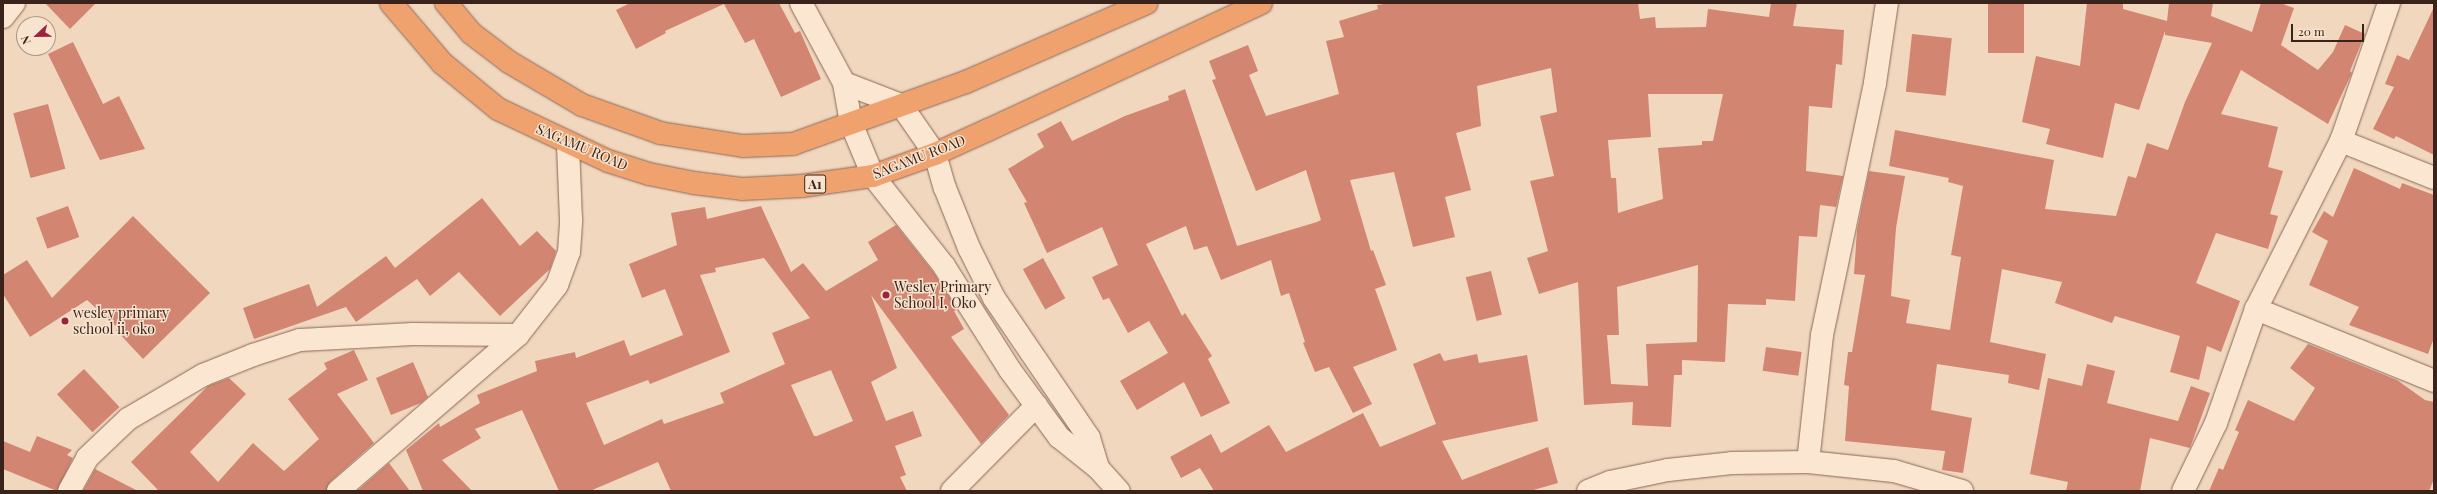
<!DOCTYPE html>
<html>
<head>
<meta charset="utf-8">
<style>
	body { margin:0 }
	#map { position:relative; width:2437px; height:494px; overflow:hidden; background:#f1d7be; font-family:"Playfair Display",serif }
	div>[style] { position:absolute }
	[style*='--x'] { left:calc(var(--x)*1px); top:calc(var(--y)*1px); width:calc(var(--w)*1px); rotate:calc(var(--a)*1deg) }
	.building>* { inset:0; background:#d28571; transform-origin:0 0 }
	.roads { filter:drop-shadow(0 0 1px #8a6756) drop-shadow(0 0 1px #8a6756) }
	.minor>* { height:22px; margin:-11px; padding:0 11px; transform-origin:11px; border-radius:11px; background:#fbe6d2 }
	.tertiary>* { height:22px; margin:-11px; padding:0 11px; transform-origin:11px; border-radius:11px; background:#fbe6d2 }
	.secondary>* { height:22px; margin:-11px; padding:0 11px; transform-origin:11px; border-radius:11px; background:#fbe6d2 }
	.trunk>* { height:22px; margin:-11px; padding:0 11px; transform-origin:11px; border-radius:11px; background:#efa26e }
	.dots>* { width:11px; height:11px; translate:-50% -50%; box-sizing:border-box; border:2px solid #f8e3ce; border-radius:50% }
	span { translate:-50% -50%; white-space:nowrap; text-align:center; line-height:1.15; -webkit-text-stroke:3px #f8e3ce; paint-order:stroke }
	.shield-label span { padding:1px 3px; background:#f8e3ce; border:1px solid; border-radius:3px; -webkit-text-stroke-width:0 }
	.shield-label { font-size:13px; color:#39231b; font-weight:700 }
	.street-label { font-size:14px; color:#39231b }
	.poi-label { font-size:14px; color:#39231b }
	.left { translate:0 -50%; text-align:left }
	.frame { position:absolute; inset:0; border:4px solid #39231b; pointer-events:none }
	.north { position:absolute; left:16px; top:16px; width:40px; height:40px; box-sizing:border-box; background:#f8e3ce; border:1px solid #ac9686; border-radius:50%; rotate:248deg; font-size:11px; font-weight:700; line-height:16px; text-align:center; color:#39231b }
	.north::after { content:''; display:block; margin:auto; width:14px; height:18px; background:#9d223c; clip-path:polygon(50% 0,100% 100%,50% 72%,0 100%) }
	.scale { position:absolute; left:2291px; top:24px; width:73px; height:18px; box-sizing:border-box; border:2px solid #39231b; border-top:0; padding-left:5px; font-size:12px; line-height:14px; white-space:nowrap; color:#39231b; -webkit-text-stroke:3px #f8e3ce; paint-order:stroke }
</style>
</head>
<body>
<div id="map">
	<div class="building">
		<div style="clip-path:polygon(45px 3px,96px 3px,70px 29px)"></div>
		<div style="clip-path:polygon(630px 3px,779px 3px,795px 33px,800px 31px,821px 79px,781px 97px,754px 39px,745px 43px,724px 4px,665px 31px,666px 33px,636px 49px,616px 10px)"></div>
		<div style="clip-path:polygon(evenodd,1391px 3px,1638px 3px,1640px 19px,1655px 17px,1656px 28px,1706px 27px,1708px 9px,1769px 17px,1771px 3px,1797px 3px,1793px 26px,1844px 30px,1842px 65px,1836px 64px,1832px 108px,1809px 106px,1806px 171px,1843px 176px,1836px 207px,1820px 205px,1817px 237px,1799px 236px,1795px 301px,1766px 299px,1766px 305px,1728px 304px,1725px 362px,1682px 360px,1682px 375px,1674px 375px,1671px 427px,1632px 425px,1633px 402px,1584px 405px,1578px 282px,1539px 294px,1527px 258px,1548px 251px,1530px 181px,1554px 176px,1540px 116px,1557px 112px,1551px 68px,1477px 86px,1481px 126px,1456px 133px,1471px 190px,1445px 197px,1455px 237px,1413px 247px,1394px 172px,1350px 180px,1371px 251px,1373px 250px,1386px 285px,1375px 289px,1397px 350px,1353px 367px,1372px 404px,1353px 413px,1329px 367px,1315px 372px,1303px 343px,1305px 342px,1289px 293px,1281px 296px,1271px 260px,1221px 280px,1207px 246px,1194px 250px,1186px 226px,1146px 244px,1182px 316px,1185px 313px,1212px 356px,1208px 359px,1230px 403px,1201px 417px,1184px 382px,1137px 410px,1120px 381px,1168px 353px,1149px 321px,1128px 333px,1109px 298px,1103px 300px,1092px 277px,1118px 265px,1102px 227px,1047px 253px,1024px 203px,1027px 202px,1008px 169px,1044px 147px,1037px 134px,1061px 121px,1072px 141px,1125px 116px,1169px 100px,1168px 96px,1185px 89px,1237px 246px,1317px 222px,1321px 220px,1306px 170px,1256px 191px,1212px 80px,1216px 79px,1209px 61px,1248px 45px,1258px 71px,1249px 75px,1266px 116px,1339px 94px,1326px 41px,1344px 37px,1339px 21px,1378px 9px,1377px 5px,1391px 3px,1648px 94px,1723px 94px,1713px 141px,1702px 141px,1702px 145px,1658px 148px,1663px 199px,1618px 213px,1616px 178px,1611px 178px,1608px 140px,1651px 137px,1648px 94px,1391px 3px,1698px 265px,1697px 342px,1646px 344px,1648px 386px,1611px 384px,1607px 335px,1619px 335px,1617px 287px,1698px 265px)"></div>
		<div style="left:1988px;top:3px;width:36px;height:50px"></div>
		<div style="clip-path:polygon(2087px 3px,2123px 3px,2123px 9px,2167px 21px,2169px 3px,2213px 3px,2211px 16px,2252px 32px,2261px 3px,2280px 3px,2294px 8px,2281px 45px,2318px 70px,2333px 52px,2345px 25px,2365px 34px,2350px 71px,2352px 73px,2349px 79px,2328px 124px,2241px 70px,2221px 114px,2278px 127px,2268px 167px,2283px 171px,2270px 214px,2278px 216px,2268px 249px,2216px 233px,2196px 283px,2240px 301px,2221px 352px,2207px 346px,2199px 380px,2170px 372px,2180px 336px,2115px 316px,2112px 323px,2055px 303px,2062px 282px,2002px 269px,1990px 342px,2046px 354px,2039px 390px,2008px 383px,2009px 375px,1937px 364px,1931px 410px,1972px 418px,1963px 473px,1942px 470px,1945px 451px,1845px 441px,1849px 386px,1844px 385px,1848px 352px,1852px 352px,1865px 275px,1854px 274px,1857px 230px,1869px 171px,1905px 176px,1896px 228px,1891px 296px,1910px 300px,1906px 323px,1950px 330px,1961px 257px,1951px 255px,1963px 186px,1948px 182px,1949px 178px,1889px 166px,1895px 130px,2054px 160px,2045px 209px,2116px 216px,2128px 176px,2136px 178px,2147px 143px,2168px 150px,2185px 102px,2212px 43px,2165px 35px,2165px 31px,2139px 110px,2115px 103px,2103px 158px,2046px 144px,2050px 129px,2022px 122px,2036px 56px,2080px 66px)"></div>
		<div style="clip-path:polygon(2434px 7px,2434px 155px,2396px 136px,2394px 139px,2373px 129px,2394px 87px,2385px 84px,2397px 55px,2409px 60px)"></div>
		<div style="left:1912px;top:34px;width:40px;height:58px;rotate:6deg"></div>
		<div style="clip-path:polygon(73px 42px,103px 104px,119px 96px,145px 149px,100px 160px,48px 54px)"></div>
		<div style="left:48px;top:104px;width:67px;height:36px;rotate:75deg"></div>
		<div style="clip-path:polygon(2354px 168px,2400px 189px,2402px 183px,2434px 195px,2434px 338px,2428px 354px,2349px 325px,2359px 307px,2309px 285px,2328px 241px,2312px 232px,2324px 211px,2333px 217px)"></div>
		<div style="clip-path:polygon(482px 198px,520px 246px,537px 231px,556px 251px,550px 269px,500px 316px,459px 272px,430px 296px,417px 279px,356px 322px,346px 307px,254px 339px,243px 308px,309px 284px,317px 307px,386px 256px,395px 268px)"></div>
		<div style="left:68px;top:206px;width:33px;height:34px;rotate:70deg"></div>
		<div style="clip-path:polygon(evenodd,761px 206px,791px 272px,803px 263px,826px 291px,878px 260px,868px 242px,896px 225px,934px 273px,957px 309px,954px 311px,964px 329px,951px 337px,1009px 415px,981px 444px,871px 295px,897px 368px,871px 382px,886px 421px,913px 411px,922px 436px,895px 446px,906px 475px,900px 477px,907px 491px,671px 491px,658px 462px,590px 491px,559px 491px,522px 410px,475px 429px,481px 438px,442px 460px,472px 491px,423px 491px,406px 450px,439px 423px,440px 427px,480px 403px,477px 395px,537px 371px,535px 361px,575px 352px,576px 358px,624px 340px,630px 356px,683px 335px,665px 289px,642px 298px,629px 264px,677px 245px,671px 213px,705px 207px,707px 219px,761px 206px,764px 258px,810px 318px,772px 333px,785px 364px,720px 393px,724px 403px,664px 424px,662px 419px,604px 445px,586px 403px,648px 380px,650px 384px,730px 352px,700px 275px,716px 272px,715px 268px,764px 258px,761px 206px,831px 370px,853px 421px,817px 436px,814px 436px,791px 385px,831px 370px)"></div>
		<div style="clip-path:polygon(133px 216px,210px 293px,143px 359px,116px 330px,118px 328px,87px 300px,30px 337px,3px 294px,3px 275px,27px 260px,52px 298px)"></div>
		<div style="left:1043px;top:258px;width:46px;height:23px;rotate:61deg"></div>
		<div style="left:1491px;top:271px;width:45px;height:26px;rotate:76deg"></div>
		<div style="clip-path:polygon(2308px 344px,2397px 380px,2425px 400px,2434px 402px,2434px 479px,2429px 491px,2209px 491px,2219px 468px,2223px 470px,2239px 432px,2235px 430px,2248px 400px,2294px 421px,2315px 388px,2290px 368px)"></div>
		<div style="left:1766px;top:347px;width:36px;height:24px;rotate:8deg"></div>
		<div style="clip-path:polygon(354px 350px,368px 380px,337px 394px,374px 443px,330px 482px,326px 491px,159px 491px,131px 462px,208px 386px,229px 378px,246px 394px,190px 452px,218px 482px,253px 443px,284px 471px,319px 439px,288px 399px,327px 369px,324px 363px)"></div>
		<div style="clip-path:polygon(1440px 353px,1444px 361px,1477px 354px,1479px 363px,1527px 355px,1538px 421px,1442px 441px,1462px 480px,1548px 447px,1558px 483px,1530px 491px,1214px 491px,1200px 468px,1181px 478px,1170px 457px,1211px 434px,1221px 453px,1269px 425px,1286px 452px,1363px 413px,1380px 447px,1436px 424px,1413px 364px)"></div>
		<div style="clip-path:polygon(413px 362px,428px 397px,421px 403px,391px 415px,376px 378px)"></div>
		<div style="clip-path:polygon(2087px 364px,2115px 371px,2107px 403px,2178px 421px,2191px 386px,2210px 393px,2190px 448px,2150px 438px,2140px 491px,2066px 491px,2068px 482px,2030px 474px,2048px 378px,2082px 386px)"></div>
		<div style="left:84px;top:369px;width:52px;height:37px;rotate:47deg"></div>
		<div style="clip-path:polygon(37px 436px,72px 450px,67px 455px,73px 458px,57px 491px,3px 469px,3px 441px,30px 452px)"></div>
		<div style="clip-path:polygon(389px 463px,410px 491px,357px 491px)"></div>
		<div style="clip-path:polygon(95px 469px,138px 491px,83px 491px)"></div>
	</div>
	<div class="roads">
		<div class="minor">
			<div style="--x:801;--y:3;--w:91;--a:61.7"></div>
			<div style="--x:844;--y:83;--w:41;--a:80.1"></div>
			<div style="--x:3;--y:17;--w:18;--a:-52"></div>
			<div style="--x:844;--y:83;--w:61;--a:21.1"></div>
			<div style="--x:2341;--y:141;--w:100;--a:21.7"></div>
			<div style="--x:2256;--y:309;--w:192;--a:22"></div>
			<div style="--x:1808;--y:462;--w:128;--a:-83.7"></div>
			<div style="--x:1822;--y:335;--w:258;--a:-78.1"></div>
			<div style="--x:1875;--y:83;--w:81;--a:-81.5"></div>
			<div style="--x:69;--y:491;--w:38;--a:-61"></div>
			<div style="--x:87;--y:458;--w:57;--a:-43.6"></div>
			<div style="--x:128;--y:419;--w:87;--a:-30.4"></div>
			<div style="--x:203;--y:375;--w:54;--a:-21.8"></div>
			<div style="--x:253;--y:355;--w:49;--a:-17.7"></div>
			<div style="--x:300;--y:340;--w:113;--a:-3"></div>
			<div style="--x:413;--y:334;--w:105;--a:0.5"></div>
			<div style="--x:338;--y:491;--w:238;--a:-40.9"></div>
			<div style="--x:518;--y:335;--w:63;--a:-52"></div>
			<div style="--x:557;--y:285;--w:35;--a:-70"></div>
			<div style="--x:569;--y:252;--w:32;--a:-86"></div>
			<div style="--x:571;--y:220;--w:76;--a:-92.3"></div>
			<div style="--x:952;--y:491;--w:120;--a:-45.3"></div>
			<div style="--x:2183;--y:491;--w:76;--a:-64.1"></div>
			<div style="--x:2216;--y:423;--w:121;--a:-70.7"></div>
			<div style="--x:2256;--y:309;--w:188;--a:-63.2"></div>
			<div style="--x:2341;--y:141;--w:146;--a:-70.8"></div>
		</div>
		<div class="tertiary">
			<div style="--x:1588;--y:491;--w:24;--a:-22"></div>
			<div style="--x:1610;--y:482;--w:59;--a:-11.7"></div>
			<div style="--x:1668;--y:470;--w:64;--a:-6.2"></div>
			<div style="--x:1732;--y:463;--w:76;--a:-0.8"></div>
			<div style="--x:1808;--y:462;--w:86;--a:6"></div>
			<div style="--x:1894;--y:471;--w:71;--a:16.4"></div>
		</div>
		<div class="secondary">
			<div style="--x:901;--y:105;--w:60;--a:55.2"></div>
			<div style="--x:935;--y:154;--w:35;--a:74"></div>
			<div style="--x:945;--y:188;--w:65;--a:68.2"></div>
			<div style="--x:969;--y:248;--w:56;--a:63.4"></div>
			<div style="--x:994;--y:298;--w:169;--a:55.8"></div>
			<div style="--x:1089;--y:438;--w:31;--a:73"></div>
			<div style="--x:851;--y:123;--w:57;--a:67.5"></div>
			<div style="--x:873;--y:176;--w:115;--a:51.7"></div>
			<div style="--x:944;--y:266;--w:123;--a:57.6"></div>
			<div style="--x:1010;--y:370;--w:83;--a:53.8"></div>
			<div style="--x:1059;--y:437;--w:50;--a:38.5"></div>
			<div style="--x:1098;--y:468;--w:31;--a:48"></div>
		</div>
		<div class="trunk">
			<div style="--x:391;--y:3;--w:79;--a:49.6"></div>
			<div style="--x:442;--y:63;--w:72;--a:39.4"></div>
			<div style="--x:498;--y:109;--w:122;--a:25.3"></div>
			<div style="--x:608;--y:161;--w:43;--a:17.6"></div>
			<div style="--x:649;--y:174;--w:46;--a:11.3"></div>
			<div style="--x:694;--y:183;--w:48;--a:7.1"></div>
			<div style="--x:742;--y:189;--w:60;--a:-2.9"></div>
			<div style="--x:802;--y:186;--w:72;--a:-8"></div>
			<div style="--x:873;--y:176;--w:66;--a:-19.5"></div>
			<div style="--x:935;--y:154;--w:58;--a:-24.4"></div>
			<div style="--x:988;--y:130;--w:301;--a:-24.9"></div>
			<div style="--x:446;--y:3;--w:39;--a:50"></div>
			<div style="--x:471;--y:33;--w:48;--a:37.3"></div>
			<div style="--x:509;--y:62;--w:85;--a:30.5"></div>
			<div style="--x:582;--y:105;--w:83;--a:19.7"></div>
			<div style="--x:660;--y:133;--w:84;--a:8.9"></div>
			<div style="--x:743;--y:146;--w:50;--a:-2.3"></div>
			<div style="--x:793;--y:144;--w:184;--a:-19.7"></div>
			<div style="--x:966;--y:82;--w:197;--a:-23.6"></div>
		</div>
	</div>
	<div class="dots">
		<div style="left:886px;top:295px;background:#9d223c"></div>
		<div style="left:65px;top:321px;background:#9d223c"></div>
	</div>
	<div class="shield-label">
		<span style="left:815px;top:184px">A1</span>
	</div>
	<div class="street-label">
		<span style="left:582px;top:147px;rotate:23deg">SAGAMU ROAD</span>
		<span style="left:919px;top:157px;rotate:-21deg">SAGAMU ROAD</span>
	</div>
	<div class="poi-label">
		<span class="left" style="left:894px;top:295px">Wesley Primary<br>School I, Oko</span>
		<span class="left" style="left:73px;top:321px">wesley primary<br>school ii, oko</span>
	</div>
	<div class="frame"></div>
	<div class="north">N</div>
	<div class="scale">20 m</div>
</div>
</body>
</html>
